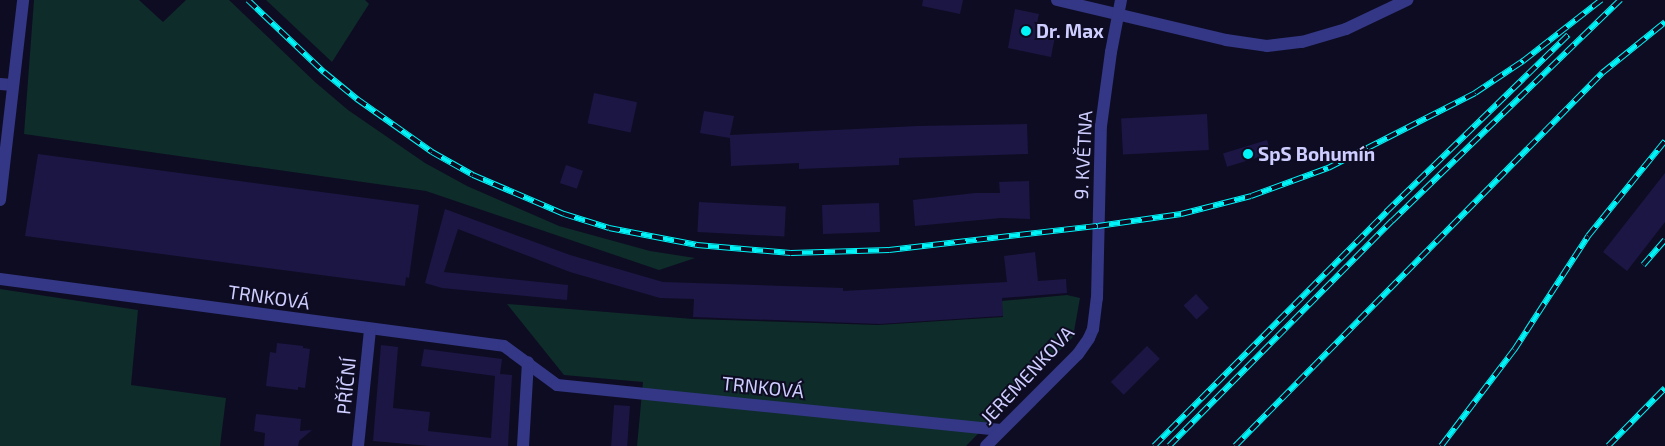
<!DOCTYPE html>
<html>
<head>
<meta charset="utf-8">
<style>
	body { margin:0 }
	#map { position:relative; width:1665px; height:446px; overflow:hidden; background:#0e0c22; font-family:"Exo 2",sans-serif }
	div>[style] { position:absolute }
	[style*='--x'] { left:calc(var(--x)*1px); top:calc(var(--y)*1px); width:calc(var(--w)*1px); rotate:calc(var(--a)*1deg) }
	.green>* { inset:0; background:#0e2c29 }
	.building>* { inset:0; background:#1c1644; transform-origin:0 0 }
	.minor>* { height:12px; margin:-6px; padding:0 6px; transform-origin:6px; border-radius:6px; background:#333785 }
	.rail>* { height:5.5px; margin-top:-2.75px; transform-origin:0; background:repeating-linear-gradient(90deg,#0e0c22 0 11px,#00f4f8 0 22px); box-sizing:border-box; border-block:1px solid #00f4f8 }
	.dots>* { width:14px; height:14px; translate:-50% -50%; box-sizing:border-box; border:2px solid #0e0c22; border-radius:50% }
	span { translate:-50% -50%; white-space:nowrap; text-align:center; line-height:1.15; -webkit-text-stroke:4px #0e0c22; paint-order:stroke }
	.poi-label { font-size:19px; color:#cecdff; font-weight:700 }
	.left { translate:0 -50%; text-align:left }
	.street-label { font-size:19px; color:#cecdff }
</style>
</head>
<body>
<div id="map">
	<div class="green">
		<div style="clip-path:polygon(34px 0,139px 0,163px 22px,186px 0,229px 0,315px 82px,348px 110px,425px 163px,467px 186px,559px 226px,650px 251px,695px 258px,659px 270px,426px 191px,24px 134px)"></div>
		<div style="clip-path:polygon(266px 0,365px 0,369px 4px,332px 62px)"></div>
		<div style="clip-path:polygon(0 289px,138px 310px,131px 385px,226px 398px,220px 446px,0 446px)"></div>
		<div style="clip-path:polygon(1067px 295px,1080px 298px,1073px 337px,966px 446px,637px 446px,643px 382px,564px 375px,507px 304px,693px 319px,878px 325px,1003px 317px,1001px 301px)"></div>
	</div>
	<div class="building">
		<div style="clip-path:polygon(923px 0,963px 0,960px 14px,922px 6px)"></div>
		<div style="clip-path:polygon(1015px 9px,1039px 14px,1036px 27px,1056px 31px,1051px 57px,1008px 48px)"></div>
		<div style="left:594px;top:93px;width:44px;height:31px;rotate:12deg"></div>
		<div style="clip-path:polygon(704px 111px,734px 116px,730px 135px,918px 126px,1027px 124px,1028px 154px,899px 158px,899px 165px,799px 169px,799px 163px,731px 166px,730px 138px,700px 133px)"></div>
		<div style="left:1207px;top:114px;width:36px;height:86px;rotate:87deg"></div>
		<div style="left:1267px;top:140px;width:14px;height:46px;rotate:73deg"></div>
		<div style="clip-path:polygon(38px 154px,419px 205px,409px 278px,406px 277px,405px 286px,25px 236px)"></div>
		<div style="left:566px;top:165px;width:18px;height:19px;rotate:19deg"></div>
		<div style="clip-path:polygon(1665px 173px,1665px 222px,1627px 271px,1603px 252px)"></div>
		<div style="clip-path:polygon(1029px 181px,1030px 219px,1001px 218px,915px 226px,913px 200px,975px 193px,1000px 193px,999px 182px)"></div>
		<div style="left:699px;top:202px;width:87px;height:30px;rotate:3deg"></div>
		<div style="left:879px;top:203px;width:29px;height:57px;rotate:88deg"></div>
		<div style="clip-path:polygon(445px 209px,570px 255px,663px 282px,843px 288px,843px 291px,1007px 282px,1004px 256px,1035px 252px,1038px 281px,1066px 279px,1067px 293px,1002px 298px,1003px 316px,986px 317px,880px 324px,693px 317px,694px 299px,660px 298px,570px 272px,458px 229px,444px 272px,568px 285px,567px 300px,442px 288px,425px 283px)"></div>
		<div style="left:1196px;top:294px;width:19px;height:17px;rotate:47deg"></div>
		<div style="clip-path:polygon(277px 343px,303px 346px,303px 348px,310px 349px,305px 388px,298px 387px,298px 390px,266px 386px,270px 352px,276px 353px)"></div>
		<div style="clip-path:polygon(381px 345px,398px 347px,393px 408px,430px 412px,428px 431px,491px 438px,495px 376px,421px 366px,424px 349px,502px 359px,500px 374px,512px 375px,508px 446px,430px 446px,373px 441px)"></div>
		<div style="left:1147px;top:346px;width:18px;height:51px;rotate:45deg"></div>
		<div style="left:614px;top:405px;width:16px;height:41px;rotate:4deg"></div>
		<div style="clip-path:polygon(256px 414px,301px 419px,300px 431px,312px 430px,299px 441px,298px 446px,264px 446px,265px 433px,254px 431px)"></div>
	</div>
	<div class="minor">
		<div style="--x:1057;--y:0;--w:174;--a:13.3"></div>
		<div style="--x:1226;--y:40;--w:41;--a:8.3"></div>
		<div style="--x:1267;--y:46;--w:35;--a:-7"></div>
		<div style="--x:1302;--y:42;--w:46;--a:-16.5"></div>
		<div style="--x:1346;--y:29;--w:68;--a:-25.4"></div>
		<div style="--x:0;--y:84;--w:13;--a:4"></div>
		<div style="--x:0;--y:200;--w:201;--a:-83.4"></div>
		<div style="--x:0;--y:279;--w:508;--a:7.57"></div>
		<div style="--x:504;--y:346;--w:66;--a:36.3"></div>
		<div style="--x:557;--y:385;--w:446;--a:5.8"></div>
		<div style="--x:358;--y:446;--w:117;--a:-84.1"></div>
		<div style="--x:523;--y:446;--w:84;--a:-86.6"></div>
		<div style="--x:986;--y:446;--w:130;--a:-45"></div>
		<div style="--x:1078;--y:354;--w:19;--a:-55"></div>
		<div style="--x:1089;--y:338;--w:10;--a:-66"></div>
		<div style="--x:1093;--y:329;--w:31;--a:-83"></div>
		<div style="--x:1097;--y:298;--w:172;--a:-88.7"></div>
		<div style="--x:1101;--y:126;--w:75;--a:-82.3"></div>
		<div style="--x:1111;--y:52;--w:53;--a:-79.1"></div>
	</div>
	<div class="rail">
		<div style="--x:248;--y:0;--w:105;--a:43.5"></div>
		<div style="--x:324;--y:72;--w:43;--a:39.3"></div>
		<div style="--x:357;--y:99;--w:92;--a:35.2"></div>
		<div style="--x:432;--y:152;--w:47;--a:29.3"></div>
		<div style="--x:473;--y:175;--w:99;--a:23.2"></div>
		<div style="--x:564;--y:214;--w:47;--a:17.3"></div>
		<div style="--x:609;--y:228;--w:90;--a:10.9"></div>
		<div style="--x:697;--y:245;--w:94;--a:4.9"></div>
		<div style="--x:791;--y:253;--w:98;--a:-1.8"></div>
		<div style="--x:889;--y:250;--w:210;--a:-6.6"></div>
		<div style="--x:1098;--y:226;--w:84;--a:-8.2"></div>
		<div style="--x:1181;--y:214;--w:72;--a:-14.4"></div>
		<div style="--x:1251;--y:196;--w:82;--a:-20"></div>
		<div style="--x:1328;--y:168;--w:165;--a:-27"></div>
		<div style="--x:1475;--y:93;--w:58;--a:-33.7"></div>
		<div style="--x:1523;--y:61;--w:99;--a:-38"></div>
		<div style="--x:1643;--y:265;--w:33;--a:-49"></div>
		<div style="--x:1154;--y:446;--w:330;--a:-45.2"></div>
		<div style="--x:1386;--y:212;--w:254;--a:-44.2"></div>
		<div style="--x:1169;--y:446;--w:317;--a:-45.3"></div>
		<div style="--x:1392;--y:221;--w:318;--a:-44.1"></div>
		<div style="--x:1235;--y:446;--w:523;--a:-45.46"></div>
		<div style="--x:1602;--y:73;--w:81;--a:-39"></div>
		<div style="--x:1441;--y:446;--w:121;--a:-52.8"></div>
		<div style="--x:1514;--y:350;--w:136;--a:-57"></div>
		<div style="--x:1588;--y:236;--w:122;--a:-51"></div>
		<div style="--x:1608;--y:446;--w:81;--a:-45.5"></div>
	</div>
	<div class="dots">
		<div style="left:1026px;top:31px;background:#00f4f8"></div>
		<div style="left:1248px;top:154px;background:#00f4f8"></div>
	</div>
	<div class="poi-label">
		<span class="left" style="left:1036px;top:31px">Dr. Max</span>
		<span class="left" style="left:1258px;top:154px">SpS Bohumín</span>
	</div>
	<div class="street-label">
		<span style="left:1083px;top:155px;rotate:-87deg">9. KVĚTNA</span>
		<span style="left:269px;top:297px;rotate:8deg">TRNKOVÁ</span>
		<span style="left:1027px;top:375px;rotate:-47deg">JEREMENKOVA</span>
		<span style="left:346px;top:386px;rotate:-84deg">PŘÍČNÍ</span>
		<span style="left:763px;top:387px;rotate:6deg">TRNKOVÁ</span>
	</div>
</div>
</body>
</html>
